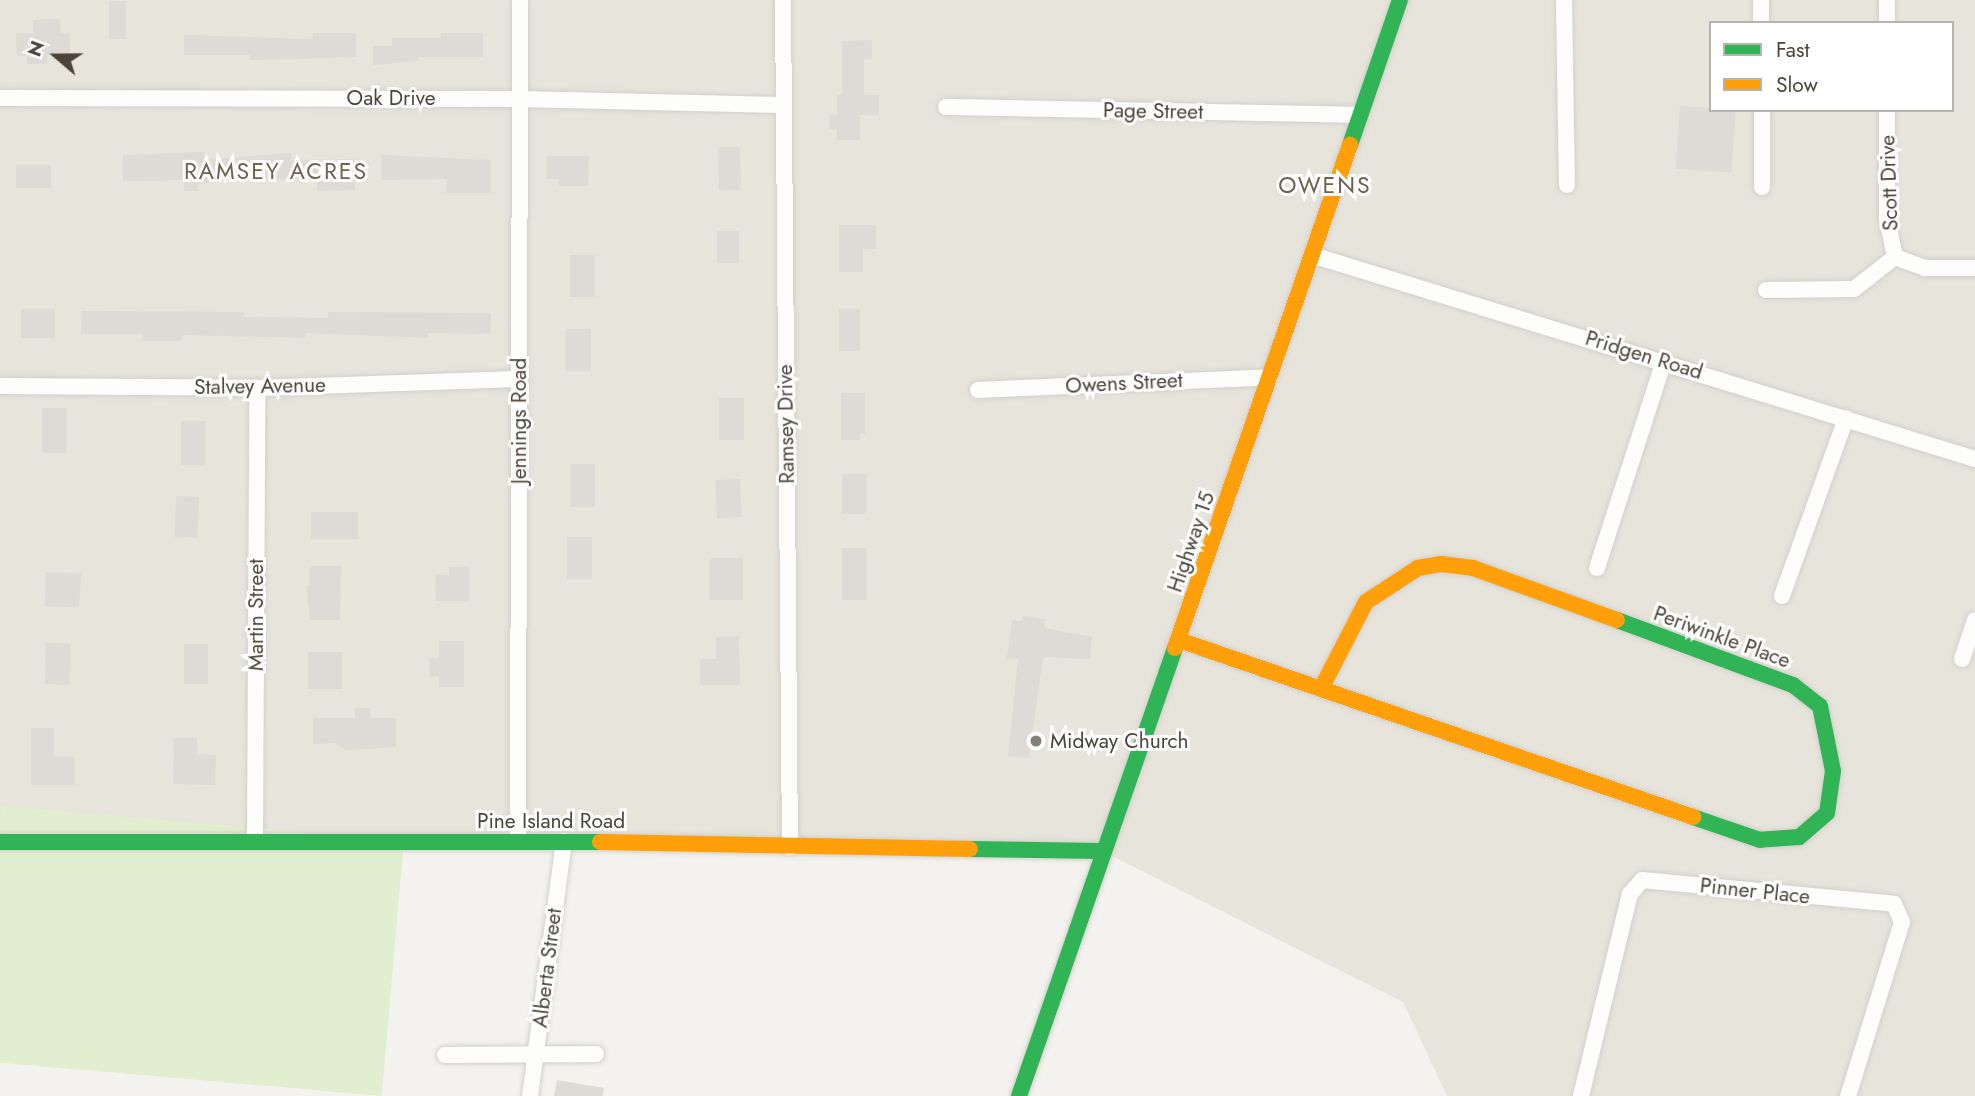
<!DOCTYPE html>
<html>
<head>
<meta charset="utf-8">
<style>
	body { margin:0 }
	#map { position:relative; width:1975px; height:1096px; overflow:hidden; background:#f4f2ee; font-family:Jost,sans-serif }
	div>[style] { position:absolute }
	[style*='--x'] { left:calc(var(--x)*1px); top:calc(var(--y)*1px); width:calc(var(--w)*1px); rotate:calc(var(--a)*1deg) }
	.residential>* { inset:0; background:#e7e4dc }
	.green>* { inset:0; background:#e1eecf; transform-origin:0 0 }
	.building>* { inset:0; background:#dedbd6; transform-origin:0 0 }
	.roads { filter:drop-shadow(0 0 2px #d2d0cb) drop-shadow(0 0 2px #d2d0cb) }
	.street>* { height:16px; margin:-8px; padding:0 8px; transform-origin:8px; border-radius:8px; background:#fdfdfc }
	.fast>* { height:16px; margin:-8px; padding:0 8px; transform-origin:8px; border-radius:8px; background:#30b455 }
	.slow>* { height:16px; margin:-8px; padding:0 8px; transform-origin:8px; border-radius:8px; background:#ff9f0a }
	.dots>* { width:19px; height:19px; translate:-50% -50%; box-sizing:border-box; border:4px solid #fff; border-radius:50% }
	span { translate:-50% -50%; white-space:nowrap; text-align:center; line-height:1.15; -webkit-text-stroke:6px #fff; paint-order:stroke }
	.street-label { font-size:21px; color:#4b4439 }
	.poi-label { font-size:21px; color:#4b4439 }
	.left { translate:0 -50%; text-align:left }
	.neighbourhood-label { font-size:23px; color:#6e6250; letter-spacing:2px }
	.legend { position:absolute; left:1709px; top:21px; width:245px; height:91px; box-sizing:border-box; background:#fff; border:2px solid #b7b4b0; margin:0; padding:9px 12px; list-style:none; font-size:21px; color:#4b4439 }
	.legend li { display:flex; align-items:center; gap:14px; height:35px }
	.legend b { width:35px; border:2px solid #b7b4b0 }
	.north { position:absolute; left:21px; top:21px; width:70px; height:70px; -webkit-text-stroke:5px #fff; paint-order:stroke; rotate:290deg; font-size:19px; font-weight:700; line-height:28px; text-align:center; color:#4b4439 }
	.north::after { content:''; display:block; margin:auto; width:24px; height:32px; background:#4b4439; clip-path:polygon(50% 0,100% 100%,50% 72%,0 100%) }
</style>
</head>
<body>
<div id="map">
	<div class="residential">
		<div style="clip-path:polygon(evenodd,0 0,1975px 0,1975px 1096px,1447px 1096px,1403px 1002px,1102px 851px,0 842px,0 0,1711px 23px,1952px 23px,1952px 110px,1711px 110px,1711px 23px)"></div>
	</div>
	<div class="green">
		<div style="left:404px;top:841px;width:256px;height:404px;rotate:95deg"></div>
	</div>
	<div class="building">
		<div style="left:109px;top:1px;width:17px;height:38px"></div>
		<div style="clip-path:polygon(60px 19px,61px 33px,70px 32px,70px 55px,47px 55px,47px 64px,27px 64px,27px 56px,17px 56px,16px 33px,33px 33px,33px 20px)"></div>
		<div style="clip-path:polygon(313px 33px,356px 33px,356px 57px,250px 60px,250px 55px,184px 55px,184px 35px,313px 39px)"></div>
		<div style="clip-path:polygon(441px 33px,483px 33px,483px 57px,418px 57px,418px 61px,373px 65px,373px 46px,392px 46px,392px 38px,441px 38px)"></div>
		<div style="clip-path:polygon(872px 40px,872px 59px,864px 59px,864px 95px,879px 95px,879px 115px,860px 115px,860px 140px,837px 140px,837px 129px,829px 129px,830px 115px,837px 115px,837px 95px,842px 95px,842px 41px)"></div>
		<div style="left:1680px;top:106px;width:56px;height:63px;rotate:4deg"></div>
		<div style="left:740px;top:147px;width:43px;height:22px;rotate:89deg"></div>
		<div style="clip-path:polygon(204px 152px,204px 160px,291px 153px,292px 160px,354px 159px,355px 190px,317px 191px,317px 178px,227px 180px,198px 184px,198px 191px,184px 191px,184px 180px,123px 181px,123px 155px)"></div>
		<div style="clip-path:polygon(381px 155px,490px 160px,490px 193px,446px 193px,447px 179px,382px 180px)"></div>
		<div style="clip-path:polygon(547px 156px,589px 156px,588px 186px,558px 186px,559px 179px,547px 179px)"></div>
		<div style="left:16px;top:165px;width:35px;height:23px"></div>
		<div style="clip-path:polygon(839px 225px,876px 225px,876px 249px,863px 249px,863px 272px,839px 272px)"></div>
		<div style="left:739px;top:231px;width:32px;height:22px;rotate:90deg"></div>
		<div style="left:570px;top:255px;width:24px;height:42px"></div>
		<div style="left:21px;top:309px;width:34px;height:29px"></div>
		<div style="left:839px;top:309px;width:21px;height:42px"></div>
		<div style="clip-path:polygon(82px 311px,244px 312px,244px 317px,328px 318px,328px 312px,491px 313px,490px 334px,428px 333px,428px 338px,306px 333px,306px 338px,182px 335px,182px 341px,142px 341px,143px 334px,81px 334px)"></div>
		<div style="left:566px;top:329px;width:25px;height:42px"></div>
		<div style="clip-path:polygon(841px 393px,865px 393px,865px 434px,860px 433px,860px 440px,841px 440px)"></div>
		<div style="left:719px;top:398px;width:25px;height:42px"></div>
		<div style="left:42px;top:408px;width:24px;height:45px"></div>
		<div style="left:181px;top:421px;width:24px;height:44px"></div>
		<div style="left:571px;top:464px;width:24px;height:43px"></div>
		<div style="left:842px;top:474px;width:24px;height:40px"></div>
		<div style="left:740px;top:479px;width:38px;height:25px;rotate:87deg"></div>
		<div style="left:176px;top:496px;width:23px;height:41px;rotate:2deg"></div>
		<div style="left:311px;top:512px;width:47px;height:27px"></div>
		<div style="left:567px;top:537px;width:25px;height:42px"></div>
		<div style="left:842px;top:548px;width:24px;height:52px"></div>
		<div style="left:710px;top:558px;width:33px;height:42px"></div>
		<div style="clip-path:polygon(310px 566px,341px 566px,340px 620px,310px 620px,306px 586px,310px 586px)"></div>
		<div style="clip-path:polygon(449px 567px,469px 567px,469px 601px,436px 601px,435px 575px,449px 575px)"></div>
		<div style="left:46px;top:572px;width:35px;height:34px;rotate:3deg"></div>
		<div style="clip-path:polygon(1023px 616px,1045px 619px,1044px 628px,1092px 637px,1090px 659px,1043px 657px,1029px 758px,1008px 756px,1018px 659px,1007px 658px,1012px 620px,1022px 621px)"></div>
		<div style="clip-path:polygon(739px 636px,740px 685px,700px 685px,700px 659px,716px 659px,716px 637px)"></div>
		<div style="clip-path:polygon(439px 641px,464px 641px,464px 687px,439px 687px,439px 677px,430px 677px,430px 658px,439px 658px)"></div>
		<div style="left:46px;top:643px;width:25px;height:41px;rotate:2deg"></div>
		<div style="left:184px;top:644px;width:24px;height:40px"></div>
		<div style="left:308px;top:652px;width:34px;height:37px"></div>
		<div style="clip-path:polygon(355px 708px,370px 708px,370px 718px,396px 718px,396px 747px,346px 750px,335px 743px,313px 744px,313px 718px,355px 718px)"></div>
		<div style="clip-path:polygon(31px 728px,54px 728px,54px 756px,74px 757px,74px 785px,31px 785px)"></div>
		<div style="clip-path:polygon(174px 738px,197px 738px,197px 754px,216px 755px,215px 785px,173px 784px)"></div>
		<div style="clip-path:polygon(557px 1080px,604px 1088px,603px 1096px,554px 1096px)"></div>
	</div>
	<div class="roads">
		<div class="street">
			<div style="--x:783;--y:0;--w:847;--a:89.53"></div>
			<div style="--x:1564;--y:0;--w:185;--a:89.1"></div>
			<div style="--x:1761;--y:0;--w:23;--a:90"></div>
			<div style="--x:1887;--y:23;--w:23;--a:-90"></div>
			<div style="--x:0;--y:98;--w:519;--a:0.11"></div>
			<div style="--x:519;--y:99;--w:263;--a:1.3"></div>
			<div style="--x:946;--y:107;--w:414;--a:1.1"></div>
			<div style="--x:1762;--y:110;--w:77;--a:90"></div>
			<div style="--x:1887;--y:110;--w:109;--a:90"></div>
			<div style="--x:1887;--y:219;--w:39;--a:78"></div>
			<div style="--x:1895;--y:257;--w:32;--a:20"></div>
			<div style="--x:1925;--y:268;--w:50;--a:0"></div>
			<div style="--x:1312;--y:255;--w:694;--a:17.1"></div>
			<div style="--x:1766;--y:290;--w:88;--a:-0.7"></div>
			<div style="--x:1854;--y:289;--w:52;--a:-38"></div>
			<div style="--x:0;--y:386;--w:257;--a:0.4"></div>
			<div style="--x:257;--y:388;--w:262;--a:-2"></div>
			<div style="--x:978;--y:390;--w:292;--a:-2.5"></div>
			<div style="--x:1597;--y:568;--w:218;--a:-72.1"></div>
			<div style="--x:1782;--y:596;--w:189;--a:-70.2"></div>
			<div style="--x:1962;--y:659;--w:41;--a:-71.6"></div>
			<div style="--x:255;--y:842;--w:454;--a:-89.7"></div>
			<div style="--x:518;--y:842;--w:842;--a:-89.86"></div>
			<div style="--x:445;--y:1055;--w:151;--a:-0.4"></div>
			<div style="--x:530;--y:1096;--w:257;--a:-82.4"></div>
			<div style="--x:1581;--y:1096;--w:208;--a:-76.4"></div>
			<div style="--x:1630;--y:894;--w:18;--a:-49"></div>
			<div style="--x:1642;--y:880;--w:253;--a:5.4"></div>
			<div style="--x:1894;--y:904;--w:20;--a:66"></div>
			<div style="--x:1902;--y:922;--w:182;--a:107.2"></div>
		</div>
		<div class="fast">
			<div style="--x:1350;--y:145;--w:153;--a:-71"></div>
			<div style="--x:1617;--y:620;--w:188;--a:20.3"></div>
			<div style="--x:1793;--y:685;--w:34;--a:38"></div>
			<div style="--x:1820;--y:706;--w:66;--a:78.7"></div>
			<div style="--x:1833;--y:771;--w:42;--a:98.1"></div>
			<div style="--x:1827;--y:813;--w:37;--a:139"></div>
			<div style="--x:1799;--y:837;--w:39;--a:176"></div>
			<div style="--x:1760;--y:840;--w:71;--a:-161.1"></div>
			<div style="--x:0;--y:842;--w:600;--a:0"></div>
			<div style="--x:970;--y:849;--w:132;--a:0.9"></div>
			<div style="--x:1019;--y:1096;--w:474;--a:-70.8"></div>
		</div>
		<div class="slow">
			<div style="--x:1179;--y:640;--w:544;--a:19"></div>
			<div style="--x:1175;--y:648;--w:533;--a:-70.82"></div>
			<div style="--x:1321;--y:689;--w:98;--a:-62.7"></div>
			<div style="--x:1366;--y:602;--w:62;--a:-33.2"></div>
			<div style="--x:1418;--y:568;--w:23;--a:-10"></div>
			<div style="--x:1441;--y:564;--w:32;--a:7"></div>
			<div style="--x:1473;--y:568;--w:153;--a:19.9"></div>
			<div style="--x:600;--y:842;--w:370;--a:1.1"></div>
		</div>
	</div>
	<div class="dots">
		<div style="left:1036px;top:741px;background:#868178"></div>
	</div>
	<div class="street-label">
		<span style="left:391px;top:98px">Oak Drive</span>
		<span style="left:1153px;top:111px;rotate:1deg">Page Street</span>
		<span style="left:1889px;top:183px;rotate:-92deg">Scott Drive</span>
		<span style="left:1644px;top:355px;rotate:17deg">Pridgen Road</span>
		<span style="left:1124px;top:383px;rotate:-3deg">Owens Street</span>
		<span style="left:260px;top:386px;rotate:-1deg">Stalvey Avenue</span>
		<span style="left:519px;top:421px;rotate:-90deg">Jennings Road</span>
		<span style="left:786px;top:424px;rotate:-91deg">Ramsey Drive</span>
		<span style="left:1191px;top:542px;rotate:-71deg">Highway 15</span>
		<span style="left:256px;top:615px;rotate:-90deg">Martin Street</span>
		<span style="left:1722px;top:637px;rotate:20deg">Periwinkle Place</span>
		<span style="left:551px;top:821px">Pine Island Road</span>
		<span style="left:1755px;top:891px;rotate:6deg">Pinner Place</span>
		<span style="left:547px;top:968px;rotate:-83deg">Alberta Street</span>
	</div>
	<div class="poi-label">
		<span class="left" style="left:1050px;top:741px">Midway Church</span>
	</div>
	<div class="neighbourhood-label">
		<span style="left:276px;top:171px">RAMSEY ACRES</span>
		<span style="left:1325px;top:185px">OWENS</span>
	</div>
	<ul class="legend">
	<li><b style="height:9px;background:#30b455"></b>Fast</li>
	<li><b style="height:9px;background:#ff9f0a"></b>Slow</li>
	</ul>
	<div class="north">N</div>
</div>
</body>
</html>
